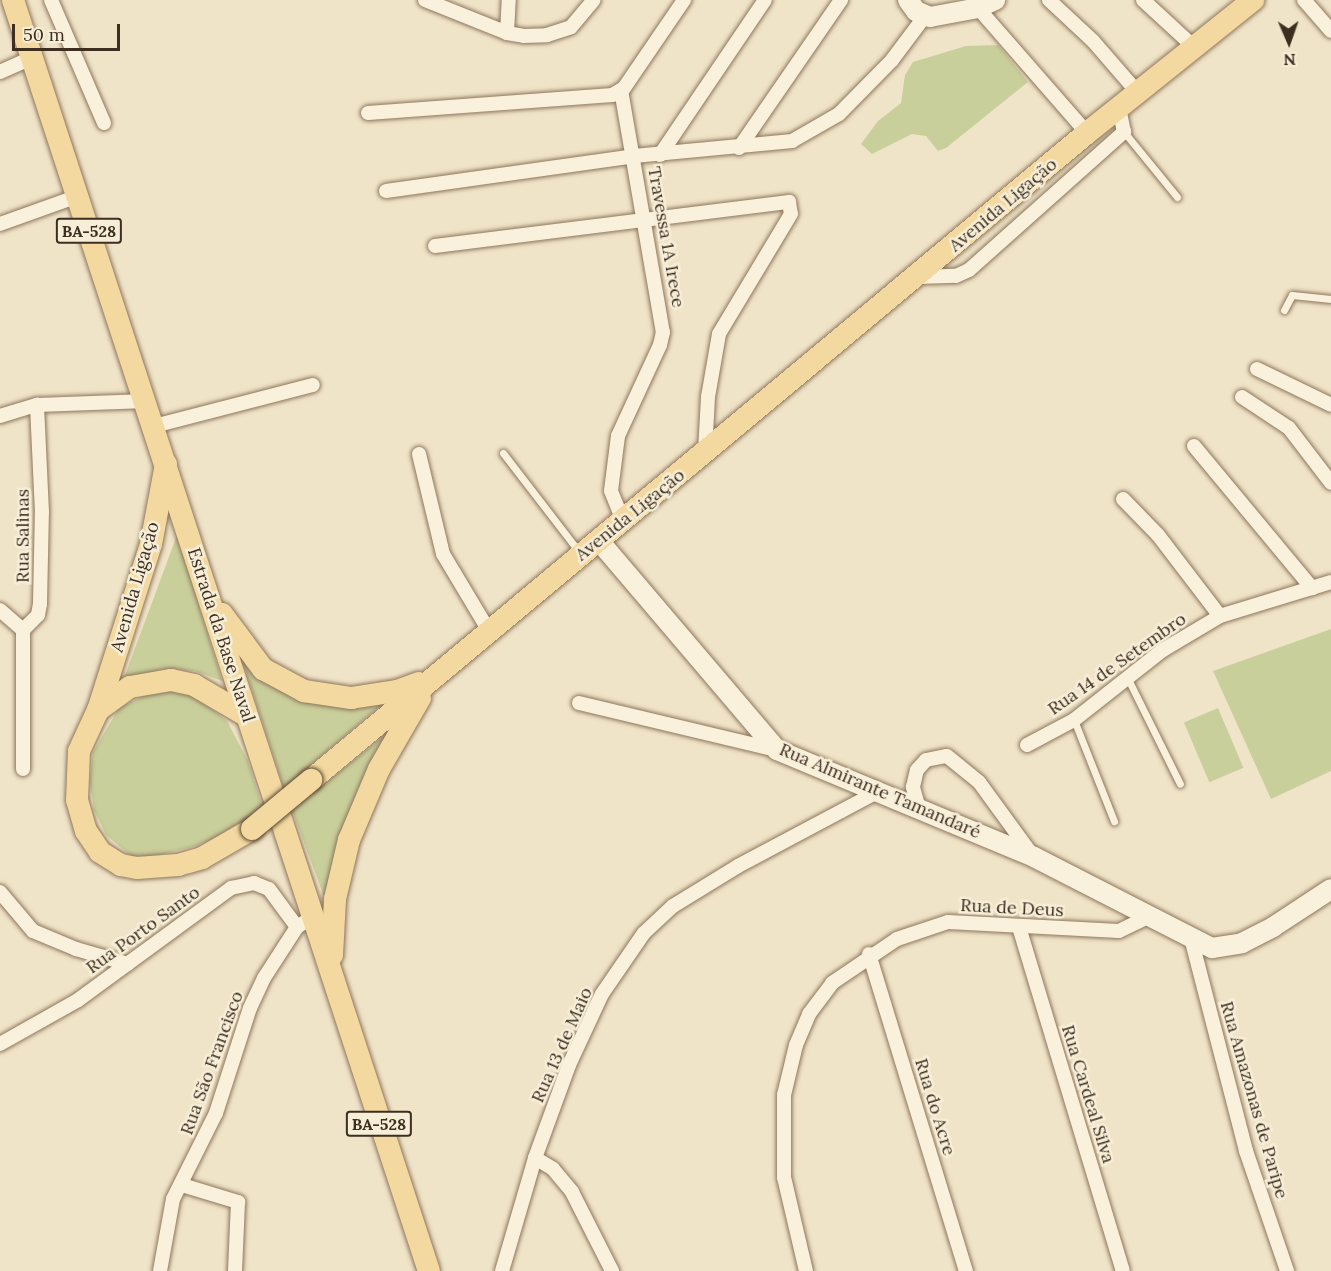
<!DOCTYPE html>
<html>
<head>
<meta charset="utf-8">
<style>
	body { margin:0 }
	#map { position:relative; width:1331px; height:1271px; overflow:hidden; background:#f0e4c8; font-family:Lora,serif }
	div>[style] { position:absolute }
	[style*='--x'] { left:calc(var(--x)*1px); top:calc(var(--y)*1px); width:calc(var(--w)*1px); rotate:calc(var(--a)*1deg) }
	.green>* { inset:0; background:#c9cf9b; transform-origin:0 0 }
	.roads { filter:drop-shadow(0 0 2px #8d765c) drop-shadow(0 0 2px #8d765c) }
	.lane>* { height:7px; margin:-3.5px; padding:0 3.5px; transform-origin:3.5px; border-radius:3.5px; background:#faf1dc }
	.street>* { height:14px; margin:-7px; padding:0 7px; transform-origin:7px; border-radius:7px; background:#faf1dc }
	.secondary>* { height:20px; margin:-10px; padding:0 10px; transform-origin:10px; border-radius:10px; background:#faf1dc }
	.primary>* { height:22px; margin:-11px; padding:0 11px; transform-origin:11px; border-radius:11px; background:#f3d9a0 }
	.bridges { filter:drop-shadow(0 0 2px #5b4430) drop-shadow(0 0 2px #5b4430) }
	.primary-bridge>* { height:22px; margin:-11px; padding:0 11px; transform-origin:11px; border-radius:11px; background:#f3d9a0 }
	span { translate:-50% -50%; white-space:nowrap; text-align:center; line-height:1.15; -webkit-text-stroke:5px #f7eed8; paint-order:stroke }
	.shield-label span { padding:2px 4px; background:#f7eed8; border:2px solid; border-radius:4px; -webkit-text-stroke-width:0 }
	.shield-label { font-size:16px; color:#3d2e20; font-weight:700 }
	.street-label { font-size:18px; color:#3d2e20 }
	.north { position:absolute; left:1259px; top:12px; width:60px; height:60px; -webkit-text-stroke:4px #f7eed8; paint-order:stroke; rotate:178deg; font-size:16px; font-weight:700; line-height:24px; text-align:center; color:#3d2e20 }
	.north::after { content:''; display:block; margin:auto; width:21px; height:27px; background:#3d2e20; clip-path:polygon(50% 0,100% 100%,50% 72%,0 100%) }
	.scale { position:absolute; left:12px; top:24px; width:108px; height:27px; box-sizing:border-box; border:3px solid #3d2e20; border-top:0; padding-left:8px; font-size:18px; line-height:21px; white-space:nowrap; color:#3d2e20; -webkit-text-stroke:4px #f7eed8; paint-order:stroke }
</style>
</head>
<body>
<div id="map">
	<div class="green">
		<div style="clip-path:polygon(998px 45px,1028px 82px,946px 148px,938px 151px,926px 136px,912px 134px,872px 154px,861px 144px,878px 121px,901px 103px,905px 75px,913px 62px,966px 46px)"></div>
		<div style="clip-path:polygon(177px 535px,222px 681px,195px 671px,166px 669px,124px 678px)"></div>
		<div style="clip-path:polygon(1331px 629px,1331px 771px,1271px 799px,1213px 671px)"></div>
		<div style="clip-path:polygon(240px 653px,251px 665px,383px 703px,284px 788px)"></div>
		<div style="clip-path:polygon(170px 690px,192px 694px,227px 721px,248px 761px,262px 806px,223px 835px,196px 846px,155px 856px,131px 856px,106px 835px,94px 810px,90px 782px,93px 752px,119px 708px,152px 692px)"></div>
		<div style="left:1218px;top:708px;width:65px;height:37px;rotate:67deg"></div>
		<div style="clip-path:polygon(388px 733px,325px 899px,292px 810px)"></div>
	</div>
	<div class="roads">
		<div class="lane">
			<div style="--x:1124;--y:132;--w:84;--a:50.8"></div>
			<div style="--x:1284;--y:310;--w:17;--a:-62"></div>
			<div style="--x:1292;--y:295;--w:39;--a:6"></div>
			<div style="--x:503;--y:453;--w:126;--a:52.4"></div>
			<div style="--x:1127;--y:677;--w:119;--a:63.6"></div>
			<div style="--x:1074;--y:720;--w:109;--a:68.4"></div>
		</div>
		<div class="street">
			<div style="--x:51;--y:0;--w:134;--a:66.7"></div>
			<div style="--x:425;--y:0;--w:88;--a:21.9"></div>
			<div style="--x:507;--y:33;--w:17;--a:10"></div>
			<div style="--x:524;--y:36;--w:23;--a:-2"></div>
			<div style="--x:547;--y:35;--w:25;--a:-18"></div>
			<div style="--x:571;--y:27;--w:35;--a:-50"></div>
			<div style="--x:1049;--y:0;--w:60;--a:43"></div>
			<div style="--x:1093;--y:41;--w:69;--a:49.1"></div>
			<div style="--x:1143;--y:0;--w:71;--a:42.7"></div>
			<div style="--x:1304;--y:0;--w:41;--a:48.9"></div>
			<div style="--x:978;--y:8;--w:166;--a:48.9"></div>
			<div style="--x:507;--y:33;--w:33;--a:-87"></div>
			<div style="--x:0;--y:72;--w:35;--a:-24"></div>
			<div style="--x:621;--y:90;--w:246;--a:80.2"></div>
			<div style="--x:663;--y:332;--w:13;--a:103"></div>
			<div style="--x:660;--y:345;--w:100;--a:114.8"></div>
			<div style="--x:618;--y:436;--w:55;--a:97.3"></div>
			<div style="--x:611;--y:491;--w:35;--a:68"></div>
			<div style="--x:368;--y:113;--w:245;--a:-4.2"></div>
			<div style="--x:612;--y:95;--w:14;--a:-30"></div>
			<div style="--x:624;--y:88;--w:107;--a:-55.7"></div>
			<div style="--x:739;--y:148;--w:180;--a:-55.4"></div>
			<div style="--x:660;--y:155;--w:187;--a:-55.9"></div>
			<div style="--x:386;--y:191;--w:250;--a:-8"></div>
			<div style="--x:634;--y:156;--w:159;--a:-5.4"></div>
			<div style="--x:792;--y:141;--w:54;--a:-29.9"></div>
			<div style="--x:839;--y:114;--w:76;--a:-45.5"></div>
			<div style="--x:892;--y:60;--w:55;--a:-53.1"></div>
			<div style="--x:0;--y:224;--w:83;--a:-19.7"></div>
			<div style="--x:435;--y:246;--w:357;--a:-7.1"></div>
			<div style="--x:789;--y:202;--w:12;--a:81"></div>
			<div style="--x:791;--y:214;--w:140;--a:121"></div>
			<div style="--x:719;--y:334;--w:64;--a:99.9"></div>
			<div style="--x:708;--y:397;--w:56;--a:93.1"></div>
			<div style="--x:918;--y:277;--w:38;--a:-2"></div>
			<div style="--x:956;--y:276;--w:14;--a:-25"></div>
			<div style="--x:969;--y:270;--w:208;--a:-41.7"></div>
			<div style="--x:1124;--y:132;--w:25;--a:-102"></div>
			<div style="--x:1257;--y:369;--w:82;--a:25.9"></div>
			<div style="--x:1242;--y:397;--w:56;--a:33.4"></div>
			<div style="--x:1289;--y:428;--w:69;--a:52.6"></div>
			<div style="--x:0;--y:416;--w:39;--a:-17"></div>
			<div style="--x:37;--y:405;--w:110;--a:-2.1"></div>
			<div style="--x:154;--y:426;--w:164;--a:-14.5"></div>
			<div style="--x:1194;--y:446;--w:185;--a:50.3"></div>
			<div style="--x:419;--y:454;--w:103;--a:76.5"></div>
			<div style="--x:443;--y:554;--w:90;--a:59.1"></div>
			<div style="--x:1123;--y:499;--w:50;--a:45.8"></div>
			<div style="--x:1158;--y:535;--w:102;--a:52.6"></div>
			<div style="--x:0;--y:610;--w:30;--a:41"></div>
			<div style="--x:23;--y:630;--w:21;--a:-45"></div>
			<div style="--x:38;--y:615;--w:11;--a:-80"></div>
			<div style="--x:40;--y:604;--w:92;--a:-88.8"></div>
			<div style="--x:42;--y:512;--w:107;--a:-92.7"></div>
			<div style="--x:579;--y:703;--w:204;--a:13.4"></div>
			<div style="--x:1027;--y:745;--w:53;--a:-28"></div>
			<div style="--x:1074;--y:720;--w:113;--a:-38.2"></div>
			<div style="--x:1163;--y:650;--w:66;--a:-30.8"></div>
			<div style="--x:1220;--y:616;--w:116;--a:-17"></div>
			<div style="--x:23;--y:769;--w:139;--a:-90"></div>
			<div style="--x:918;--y:805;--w:19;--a:-106"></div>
			<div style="--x:913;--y:787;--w:17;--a:-77"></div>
			<div style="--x:917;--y:770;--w:13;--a:-48"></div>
			<div style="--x:926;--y:760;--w:21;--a:-11"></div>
			<div style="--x:947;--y:756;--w:41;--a:39.1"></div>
			<div style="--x:979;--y:782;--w:92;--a:53.9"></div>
			<div style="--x:0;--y:892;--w:51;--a:49.8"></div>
			<div style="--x:33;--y:931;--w:47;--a:22.7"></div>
			<div style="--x:76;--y:949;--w:54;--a:16.1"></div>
			<div style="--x:1019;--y:927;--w:359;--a:73.2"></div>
			<div style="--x:1191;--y:938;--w:220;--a:75.5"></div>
			<div style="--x:1246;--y:1151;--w:127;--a:71.1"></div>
			<div style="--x:869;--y:954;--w:332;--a:73"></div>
			<div style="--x:0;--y:1044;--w:90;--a:-29.4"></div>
			<div style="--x:78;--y:1000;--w:190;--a:-36.2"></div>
			<div style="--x:231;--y:888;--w:24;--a:-12"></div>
			<div style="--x:254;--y:883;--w:16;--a:22"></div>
			<div style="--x:269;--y:889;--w:47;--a:53.6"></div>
			<div style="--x:535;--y:1158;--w:21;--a:31"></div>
			<div style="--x:553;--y:1169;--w:30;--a:50"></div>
			<div style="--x:572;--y:1192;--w:89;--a:63.1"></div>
			<div style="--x:182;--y:1185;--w:59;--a:16.9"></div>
			<div style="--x:238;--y:1202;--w:69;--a:92.5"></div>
			<div style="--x:160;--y:1271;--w:73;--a:-79.8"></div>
			<div style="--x:173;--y:1199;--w:96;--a:-63.4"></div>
			<div style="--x:216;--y:1113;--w:110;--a:-72.1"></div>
			<div style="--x:250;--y:1008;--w:33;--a:-65"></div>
			<div style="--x:264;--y:978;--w:61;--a:-57.1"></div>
			<div style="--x:297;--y:927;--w:20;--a:-33"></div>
			<div style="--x:502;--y:1271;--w:118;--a:-73.7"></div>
			<div style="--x:535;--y:1158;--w:99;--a:-69.9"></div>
			<div style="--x:569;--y:1065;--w:78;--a:-65.1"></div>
			<div style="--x:602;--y:994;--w:74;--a:-55.5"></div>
			<div style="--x:644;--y:933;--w:40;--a:-43"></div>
			<div style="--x:673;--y:906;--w:76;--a:-31.6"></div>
			<div style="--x:738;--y:866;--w:160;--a:-28"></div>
			<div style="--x:806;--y:1271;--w:97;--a:-103.2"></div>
			<div style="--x:784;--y:1177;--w:82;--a:-90"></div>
			<div style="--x:784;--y:1095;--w:51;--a:-76.5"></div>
			<div style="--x:796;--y:1045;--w:34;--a:-67"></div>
			<div style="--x:809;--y:1014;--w:39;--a:-53"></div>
			<div style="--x:832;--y:983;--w:78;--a:-34.1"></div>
			<div style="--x:897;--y:939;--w:54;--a:-18.4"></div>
			<div style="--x:948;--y:922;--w:171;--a:3"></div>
			<div style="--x:1119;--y:931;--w:30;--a:-26"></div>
		</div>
		<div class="secondary">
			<div style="--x:908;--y:0;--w:14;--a:54"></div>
			<div style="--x:916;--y:11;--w:15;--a:23"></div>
			<div style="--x:930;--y:17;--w:49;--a:-10.6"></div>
			<div style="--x:978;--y:8;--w:19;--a:-25"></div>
			<div style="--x:600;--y:542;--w:273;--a:49.6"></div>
			<div style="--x:777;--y:750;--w:278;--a:22.6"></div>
			<div style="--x:1034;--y:857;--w:200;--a:27.1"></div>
			<div style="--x:1212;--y:948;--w:30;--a:-9"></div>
			<div style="--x:1242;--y:943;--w:35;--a:-27"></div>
			<div style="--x:1273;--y:927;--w:69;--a:-33.2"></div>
		</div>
		<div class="primary">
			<div style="--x:13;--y:0;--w:1337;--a:71.88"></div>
			<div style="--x:166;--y:464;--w:81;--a:100.6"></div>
			<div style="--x:151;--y:544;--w:174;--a:107.7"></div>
			<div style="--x:98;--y:710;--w:45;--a:114.9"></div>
			<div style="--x:79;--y:751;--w:49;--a:92.3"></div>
			<div style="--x:77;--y:800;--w:32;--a:74"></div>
			<div style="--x:86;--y:831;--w:25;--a:56"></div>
			<div style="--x:100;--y:852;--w:25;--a:32"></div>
			<div style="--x:121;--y:865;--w:16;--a:11"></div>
			<div style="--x:137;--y:868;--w:41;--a:-4.2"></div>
			<div style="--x:178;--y:865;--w:25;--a:-16"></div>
			<div style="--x:202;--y:858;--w:58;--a:-30.1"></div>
			<div style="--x:222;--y:614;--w:69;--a:53.3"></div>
			<div style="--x:263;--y:669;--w:47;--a:28.2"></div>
			<div style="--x:304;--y:691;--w:48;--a:8.5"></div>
			<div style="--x:351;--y:698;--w:47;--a:-8.7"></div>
			<div style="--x:397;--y:691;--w:23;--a:-20"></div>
			<div style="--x:98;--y:710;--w:39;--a:-36"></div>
			<div style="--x:130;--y:687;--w:42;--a:-9.7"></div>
			<div style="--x:171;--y:680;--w:24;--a:12"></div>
			<div style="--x:194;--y:685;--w:61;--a:30.3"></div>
			<div style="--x:311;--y:780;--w:1010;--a:-39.82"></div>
			<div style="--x:1087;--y:133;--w:213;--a:-38.7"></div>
			<div style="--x:332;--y:955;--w:56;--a:-86.9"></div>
			<div style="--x:335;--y:899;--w:61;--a:-76.7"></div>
			<div style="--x:349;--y:840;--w:77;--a:-67.1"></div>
			<div style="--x:379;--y:769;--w:82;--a:-60"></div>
		</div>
	</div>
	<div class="bridges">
		<div class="primary-bridge">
			<div style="--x:252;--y:829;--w:77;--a:-39.7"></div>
		</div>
	</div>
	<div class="shield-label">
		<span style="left:89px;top:231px">BA-528</span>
		<span style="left:379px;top:1124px">BA-528</span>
	</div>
	<div class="street-label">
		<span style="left:1003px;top:205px;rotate:-40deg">Avenida Ligação</span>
		<span style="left:666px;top:237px;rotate:80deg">Travessa 1A Irece</span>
		<span style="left:630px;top:515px;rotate:-39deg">Avenida Ligação</span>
		<span style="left:23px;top:536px;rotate:-90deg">Rua Salinas</span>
		<span style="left:135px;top:587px;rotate:-74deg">Avenida Ligação</span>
		<span style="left:221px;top:635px;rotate:72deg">Estrada da Base Naval</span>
		<span style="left:1117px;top:664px;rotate:-35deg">Rua 14 de Setembro</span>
		<span style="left:880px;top:791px;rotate:23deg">Rua Almirante Tamandaré</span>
		<span style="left:1012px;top:908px;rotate:3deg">Rua de Deus</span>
		<span style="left:143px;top:930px;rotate:-36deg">Rua Porto Santo</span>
		<span style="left:562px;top:1045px;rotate:-66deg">Rua 13 de Maio</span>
		<span style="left:212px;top:1063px;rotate:-70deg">Rua São Francisco</span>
		<span style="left:1088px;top:1094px;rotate:73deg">Rua Cardeal Silva</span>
		<span style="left:1254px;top:1100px;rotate:74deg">Rua Amazonas de Paripe</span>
		<span style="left:935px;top:1107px;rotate:73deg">Rua do Acre</span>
	</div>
	<div class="north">N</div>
	<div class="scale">50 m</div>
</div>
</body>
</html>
